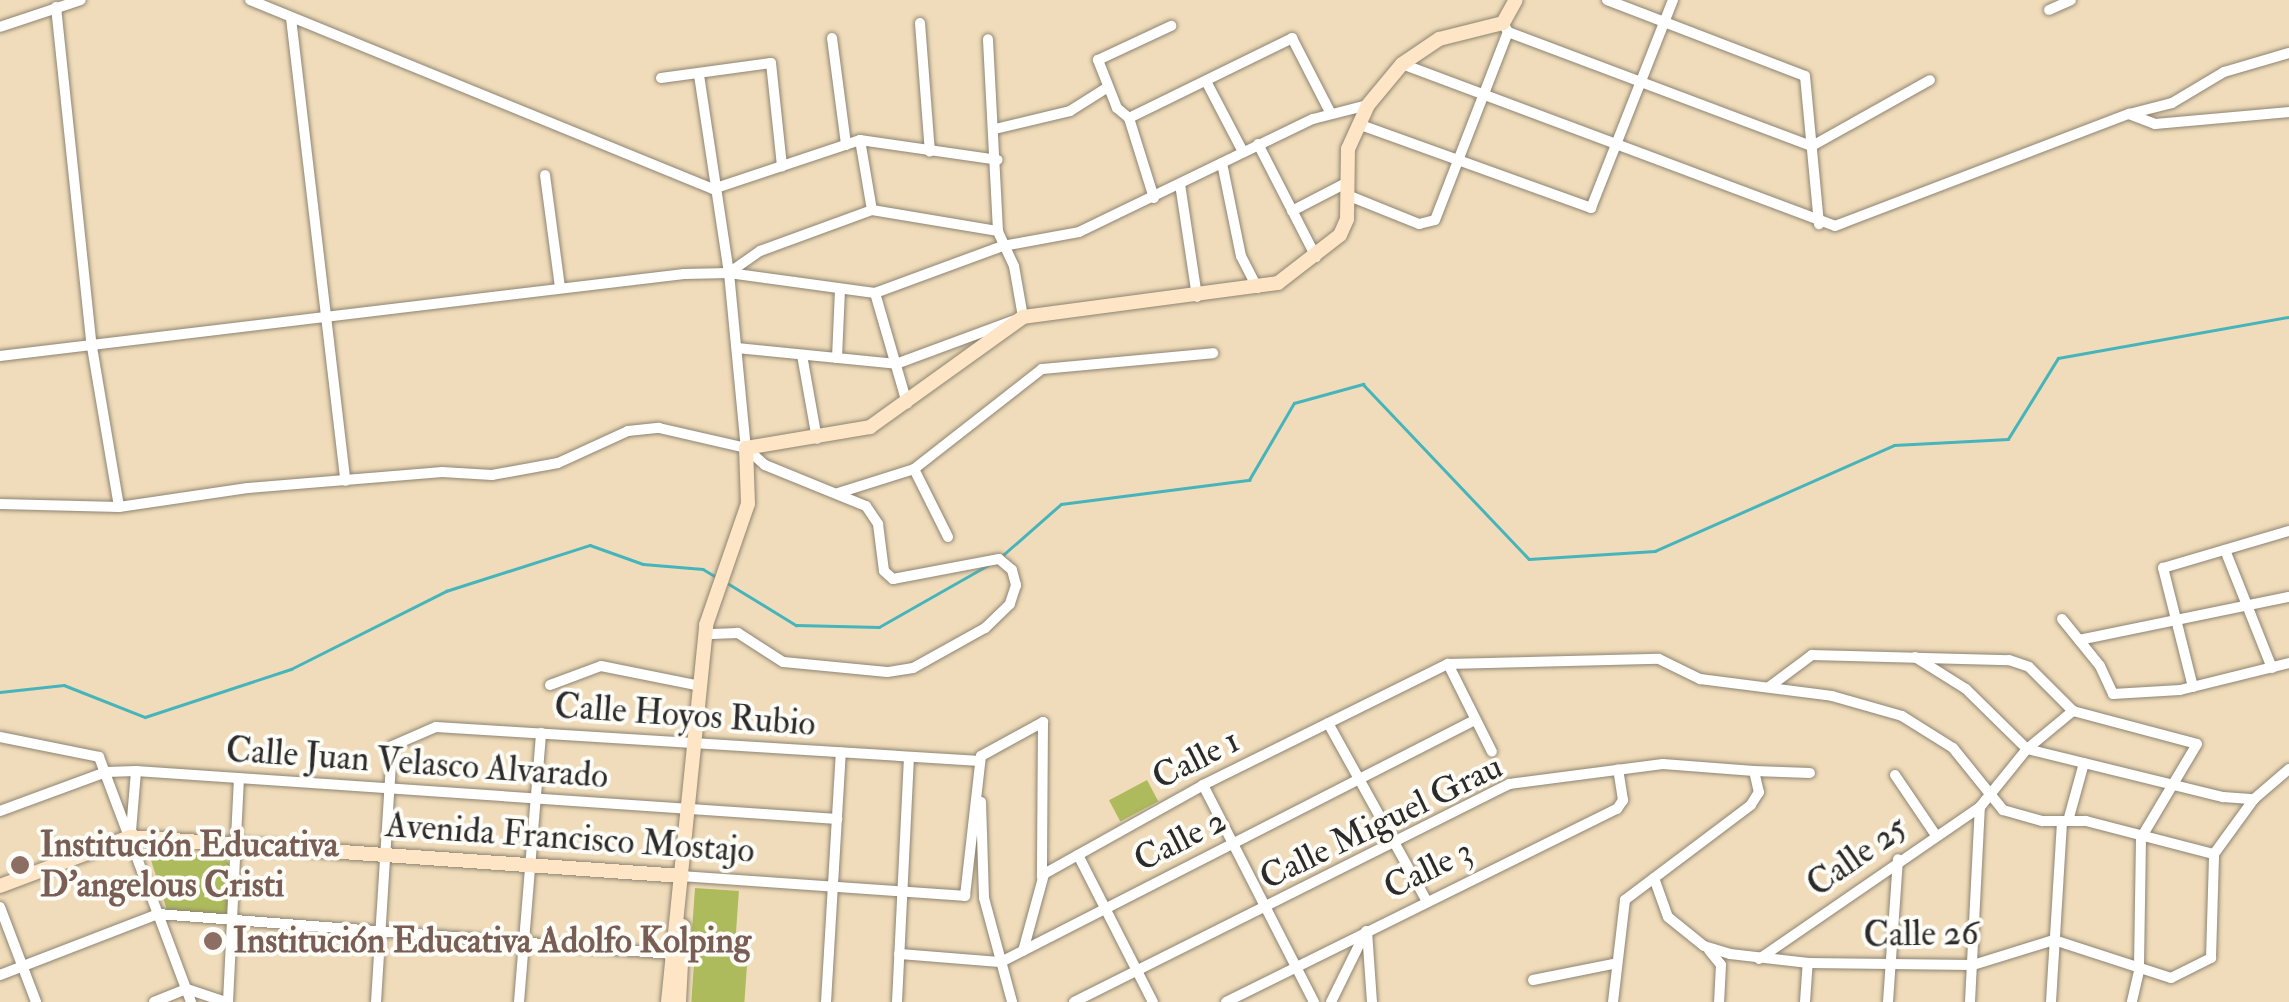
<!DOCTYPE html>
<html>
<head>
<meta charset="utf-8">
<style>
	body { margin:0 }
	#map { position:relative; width:2289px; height:1002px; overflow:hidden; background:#f0dcba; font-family:"IM FELL Double Pica",serif }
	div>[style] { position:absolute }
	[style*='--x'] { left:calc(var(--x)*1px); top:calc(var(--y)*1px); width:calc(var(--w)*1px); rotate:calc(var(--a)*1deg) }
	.green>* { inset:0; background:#aebb5c; transform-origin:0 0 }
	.stream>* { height:2.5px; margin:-1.25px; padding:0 1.25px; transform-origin:1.25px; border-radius:1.25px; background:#45b5bb }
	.roads { filter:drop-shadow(0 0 2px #8e8472) drop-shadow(0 0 2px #8e8472) }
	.street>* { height:10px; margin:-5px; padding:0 5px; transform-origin:5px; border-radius:5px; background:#fff }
	.secondary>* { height:14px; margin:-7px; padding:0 7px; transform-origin:7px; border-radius:7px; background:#fde5c5 }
	.dots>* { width:28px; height:28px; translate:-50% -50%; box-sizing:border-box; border:5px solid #fdfcf7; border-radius:50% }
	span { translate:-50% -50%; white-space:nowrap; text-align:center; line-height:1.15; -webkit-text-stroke:8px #fdfcf7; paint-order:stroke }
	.street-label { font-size:35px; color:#2b2b2b }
	.education-label { font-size:35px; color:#785e54; font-weight:700 }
	.left { translate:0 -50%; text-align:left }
</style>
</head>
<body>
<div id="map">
	<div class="green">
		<div style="left:1147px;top:780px;width:24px;height:43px;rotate:62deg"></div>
		<div style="clip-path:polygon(148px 851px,224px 857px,230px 866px,227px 914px,222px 919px,168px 913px)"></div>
		<div style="left:695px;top:888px;width:44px;height:52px;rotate:4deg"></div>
		<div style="left:695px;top:949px;width:53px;height:53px;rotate:4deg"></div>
	</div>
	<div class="stream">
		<div style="--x:1003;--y:555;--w:77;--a:-41.3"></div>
		<div style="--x:1061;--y:504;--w:190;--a:-7.3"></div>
		<div style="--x:1249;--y:480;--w:89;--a:-59.7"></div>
		<div style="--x:1294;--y:403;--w:72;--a:-15.4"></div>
		<div style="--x:1363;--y:384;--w:241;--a:46.5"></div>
		<div style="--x:1529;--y:559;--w:126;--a:-3.6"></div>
		<div style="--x:1655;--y:551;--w:261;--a:-23.9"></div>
		<div style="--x:1894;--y:445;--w:114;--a:-3"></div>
		<div style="--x:2008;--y:439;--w:95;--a:-58.3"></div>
		<div style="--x:2058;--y:358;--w:235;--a:-10.1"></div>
		<div style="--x:729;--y:584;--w:79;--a:31.5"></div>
		<div style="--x:796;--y:625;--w:83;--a:1.4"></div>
		<div style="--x:879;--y:627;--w:125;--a:-29.6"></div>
		<div style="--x:0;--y:692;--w:64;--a:-6.2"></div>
		<div style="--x:64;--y:685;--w:87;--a:21.6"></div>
		<div style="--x:145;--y:717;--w:154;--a:-18.2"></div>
		<div style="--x:291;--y:669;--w:174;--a:-26.7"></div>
		<div style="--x:446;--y:591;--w:151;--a:-17.7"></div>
		<div style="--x:590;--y:545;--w:56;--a:19.7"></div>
		<div style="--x:643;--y:564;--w:60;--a:4.8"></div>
		<div style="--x:703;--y:569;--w:17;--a:31"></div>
	</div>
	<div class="roads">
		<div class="street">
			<div style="--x:250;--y:0;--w:500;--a:22.21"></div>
			<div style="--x:713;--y:189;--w:155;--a:-18.4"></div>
			<div style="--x:860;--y:140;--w:139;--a:8.2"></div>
			<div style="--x:1607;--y:0;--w:212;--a:21"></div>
			<div style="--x:1805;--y:76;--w:149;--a:84.6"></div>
			<div style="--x:56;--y:7;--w:342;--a:84"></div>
			<div style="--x:92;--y:347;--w:162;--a:80.4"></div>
			<div style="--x:2049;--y:10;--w:24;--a:-24"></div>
			<div style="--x:291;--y:18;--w:466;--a:83.3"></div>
			<div style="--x:920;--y:23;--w:129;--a:85.6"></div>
			<div style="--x:1503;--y:23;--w:10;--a:61"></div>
			<div style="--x:1508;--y:32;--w:325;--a:20.6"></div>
			<div style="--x:1812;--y:146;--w:135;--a:-29.2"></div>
			<div style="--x:0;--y:27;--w:85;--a:-18.4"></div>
			<div style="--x:832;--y:38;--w:108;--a:82.5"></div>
			<div style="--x:1402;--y:64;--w:462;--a:20.5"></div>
			<div style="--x:1835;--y:226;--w:315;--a:-20.9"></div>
			<div style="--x:2129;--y:114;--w:44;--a:-14.3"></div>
			<div style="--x:2172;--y:103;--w:61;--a:-30.8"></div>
			<div style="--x:2224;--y:72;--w:68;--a:-16.3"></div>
			<div style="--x:699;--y:75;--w:200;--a:81.4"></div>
			<div style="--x:729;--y:273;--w:176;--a:84.5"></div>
			<div style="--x:661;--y:78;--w:111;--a:-7.8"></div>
			<div style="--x:771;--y:63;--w:104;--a:83.9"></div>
			<div style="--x:1207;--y:83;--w:78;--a:62.4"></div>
			<div style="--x:2129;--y:114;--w:28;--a:21"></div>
			<div style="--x:2155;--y:124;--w:135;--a:-5.1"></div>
			<div style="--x:1129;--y:118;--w:182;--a:-26.1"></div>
			<div style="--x:1292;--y:38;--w:85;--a:62.8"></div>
			<div style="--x:1358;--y:124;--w:248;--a:19.8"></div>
			<div style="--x:1591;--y:208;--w:224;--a:-68.5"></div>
			<div style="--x:995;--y:129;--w:77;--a:-13.5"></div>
			<div style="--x:1070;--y:111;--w:45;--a:-32.3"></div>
			<div style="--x:860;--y:140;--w:71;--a:80.3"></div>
			<div style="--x:1258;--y:144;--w:127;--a:62.8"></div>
			<div style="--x:1222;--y:163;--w:95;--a:78.5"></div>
			<div style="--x:1241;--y:256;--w:36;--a:63"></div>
			<div style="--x:545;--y:175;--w:114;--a:82.4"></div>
			<div style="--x:1180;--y:184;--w:114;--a:81.4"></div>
			<div style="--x:1347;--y:195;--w:78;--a:21.9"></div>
			<div style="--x:1419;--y:224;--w:16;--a:-14"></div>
			<div style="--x:1435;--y:220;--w:202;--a:-68.8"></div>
			<div style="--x:1154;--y:198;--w:84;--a:-107.4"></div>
			<div style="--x:1129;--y:118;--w:16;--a:-140"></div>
			<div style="--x:1117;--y:108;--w:52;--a:-111.6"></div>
			<div style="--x:1098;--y:60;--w:81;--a:-25"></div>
			<div style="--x:1292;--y:211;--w:63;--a:-27.4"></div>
			<div style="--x:730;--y:272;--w:37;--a:-35"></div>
			<div style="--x:760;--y:251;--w:119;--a:-20.1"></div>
			<div style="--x:872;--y:210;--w:128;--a:9.5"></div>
			<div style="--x:875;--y:293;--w:115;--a:73.8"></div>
			<div style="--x:737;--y:348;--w:160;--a:5.7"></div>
			<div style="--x:896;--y:364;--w:135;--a:-20.3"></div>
			<div style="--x:1023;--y:317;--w:52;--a:-100"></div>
			<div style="--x:1014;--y:266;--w:38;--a:-115"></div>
			<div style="--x:998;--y:231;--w:192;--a:-93"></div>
			<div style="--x:802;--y:355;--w:85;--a:79.9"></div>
			<div style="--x:0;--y:356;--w:689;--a:-6.84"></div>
			<div style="--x:684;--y:274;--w:45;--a:-1.3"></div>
			<div style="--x:729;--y:273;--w:147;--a:7.8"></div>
			<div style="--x:875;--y:293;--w:136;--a:-20.2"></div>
			<div style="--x:1003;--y:246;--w:77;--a:-10.4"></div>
			<div style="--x:1079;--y:232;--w:260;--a:-25.8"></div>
			<div style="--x:1313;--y:119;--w:57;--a:-14.3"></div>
			<div style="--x:837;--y:358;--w:69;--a:-87.5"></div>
			<div style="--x:914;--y:469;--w:76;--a:63.4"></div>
			<div style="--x:838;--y:493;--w:80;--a:-17.5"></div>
			<div style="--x:914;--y:469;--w:162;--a:-38"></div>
			<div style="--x:1042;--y:369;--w:172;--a:-5.3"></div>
			<div style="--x:0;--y:504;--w:119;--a:1.4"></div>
			<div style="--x:119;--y:507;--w:130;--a:-8.4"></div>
			<div style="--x:248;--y:488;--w:195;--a:-4.7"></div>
			<div style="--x:442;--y:472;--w:50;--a:3.4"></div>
			<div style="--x:492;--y:475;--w:67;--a:-10.3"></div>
			<div style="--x:558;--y:463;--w:77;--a:-24.6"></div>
			<div style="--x:628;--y:431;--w:31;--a:-6"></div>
			<div style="--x:659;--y:428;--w:89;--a:12.9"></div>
			<div style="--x:746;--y:448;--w:25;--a:42"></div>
			<div style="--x:765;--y:465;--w:109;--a:22.1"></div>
			<div style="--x:866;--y:506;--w:22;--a:56"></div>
			<div style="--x:878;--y:524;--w:47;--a:82.7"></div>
			<div style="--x:884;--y:571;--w:12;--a:42"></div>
			<div style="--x:893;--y:579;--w:108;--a:-10.7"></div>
			<div style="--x:999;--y:559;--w:17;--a:40"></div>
			<div style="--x:1012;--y:570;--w:16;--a:75"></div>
			<div style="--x:1016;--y:585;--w:20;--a:108"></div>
			<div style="--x:1010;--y:604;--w:35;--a:136"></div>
			<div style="--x:985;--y:628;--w:82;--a:150.9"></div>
			<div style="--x:913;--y:668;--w:26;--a:171"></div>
			<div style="--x:887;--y:672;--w:104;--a:-174.5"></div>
			<div style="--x:783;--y:662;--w:54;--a:-147.2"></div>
			<div style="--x:738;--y:633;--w:33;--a:178"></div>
			<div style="--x:2225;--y:550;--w:127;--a:68.3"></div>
			<div style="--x:2062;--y:619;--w:60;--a:51"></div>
			<div style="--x:2100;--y:666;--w:31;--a:65"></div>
			<div style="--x:2113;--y:694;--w:67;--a:-3.4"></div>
			<div style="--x:2180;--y:690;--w:112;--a:-13.9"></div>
			<div style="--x:2079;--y:640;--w:214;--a:-11.6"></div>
			<div style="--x:1915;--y:657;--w:60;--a:32.1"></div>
			<div style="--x:1966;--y:689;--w:86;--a:44.5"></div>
			<div style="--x:2027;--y:749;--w:202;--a:13.8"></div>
			<div style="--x:2223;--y:797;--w:31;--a:4"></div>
			<div style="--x:1448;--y:664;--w:98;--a:63.4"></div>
			<div style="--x:550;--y:685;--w:54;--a:-20.4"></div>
			<div style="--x:601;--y:666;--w:101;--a:11.4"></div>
			<div style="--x:1769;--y:687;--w:54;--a:-36.7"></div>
			<div style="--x:1812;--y:655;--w:197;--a:1.5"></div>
			<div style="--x:2009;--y:660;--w:21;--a:19"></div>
			<div style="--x:2029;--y:667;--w:62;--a:45"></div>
			<div style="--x:2073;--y:711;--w:128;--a:14.9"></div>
			<div style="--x:2197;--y:744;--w:109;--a:120.8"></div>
			<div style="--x:2141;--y:838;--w:133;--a:90.9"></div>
			<div style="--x:2139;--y:971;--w:32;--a:103"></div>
			<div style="--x:2193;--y:687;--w:123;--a:-104.1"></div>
			<div style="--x:2163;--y:568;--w:131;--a:-16.4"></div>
			<div style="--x:1328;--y:723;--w:202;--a:61"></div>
			<div style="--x:0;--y:737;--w:101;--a:11.4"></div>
			<div style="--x:99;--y:757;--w:262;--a:69.4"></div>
			<div style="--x:1754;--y:771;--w:56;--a:2"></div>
			<div style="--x:1895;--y:775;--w:71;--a:55.9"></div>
			<div style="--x:1203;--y:785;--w:244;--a:62.9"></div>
			<div style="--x:981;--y:802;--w:96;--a:88.2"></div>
			<div style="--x:984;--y:898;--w:108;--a:74.9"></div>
			<div style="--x:0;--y:811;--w:113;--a:-20.2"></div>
			<div style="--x:106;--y:772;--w:30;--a:-2"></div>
			<div style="--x:136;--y:771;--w:703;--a:3.92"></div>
			<div style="--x:2068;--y:821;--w:60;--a:-74.6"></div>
			<div style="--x:131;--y:831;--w:60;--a:-85.2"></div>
			<div style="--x:1078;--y:855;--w:165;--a:63"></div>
			<div style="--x:682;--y:876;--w:284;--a:4"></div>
			<div style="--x:965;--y:896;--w:141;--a:-83.5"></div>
			<div style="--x:981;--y:756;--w:71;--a:-28.7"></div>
			<div style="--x:1043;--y:722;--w:155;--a:90.4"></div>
			<div style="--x:1654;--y:878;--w:41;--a:70.3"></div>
			<div style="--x:1668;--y:917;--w:46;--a:38.9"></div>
			<div style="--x:1704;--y:946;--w:27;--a:17"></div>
			<div style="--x:1730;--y:954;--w:79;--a:6.6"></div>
			<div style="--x:1808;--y:963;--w:165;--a:0.7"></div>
			<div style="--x:1973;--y:965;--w:85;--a:-17.2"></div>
			<div style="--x:2054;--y:940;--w:123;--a:18"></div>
			<div style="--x:2171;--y:978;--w:45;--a:-26.6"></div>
			<div style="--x:2211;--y:958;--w:104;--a:-88.3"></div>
			<div style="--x:2214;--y:854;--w:68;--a:-54"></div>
			<div style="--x:2254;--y:799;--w:46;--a:-40.6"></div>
			<div style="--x:0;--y:907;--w:102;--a:69.2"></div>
			<div style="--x:1367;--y:931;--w:71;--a:86"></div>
			<div style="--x:1709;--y:950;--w:19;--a:51"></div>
			<div style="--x:1721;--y:965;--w:37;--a:93"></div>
			<div style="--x:1023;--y:951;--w:80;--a:-74.7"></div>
			<div style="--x:1044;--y:874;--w:182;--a:-29.2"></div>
			<div style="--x:1203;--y:785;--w:273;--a:-26.3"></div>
			<div style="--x:1448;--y:664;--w:211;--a:-1.4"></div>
			<div style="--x:1659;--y:659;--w:46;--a:26"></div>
			<div style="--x:1700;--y:679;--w:133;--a:7.3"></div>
			<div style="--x:1832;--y:696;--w:73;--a:15.9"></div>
			<div style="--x:1902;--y:716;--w:60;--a:32.1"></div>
			<div style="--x:1953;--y:748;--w:80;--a:51.1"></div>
			<div style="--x:2003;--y:810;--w:41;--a:15.8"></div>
			<div style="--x:2042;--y:821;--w:44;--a:0"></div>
			<div style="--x:2086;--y:821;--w:132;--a:14.5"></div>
			<div style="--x:899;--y:954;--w:102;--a:4.5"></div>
			<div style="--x:1001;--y:962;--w:532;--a:-27.05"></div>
			<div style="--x:1759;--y:959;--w:268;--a:-34.5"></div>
			<div style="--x:1980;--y:807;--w:75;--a:-51"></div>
			<div style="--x:2027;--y:749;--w:60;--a:-39.6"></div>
			<div style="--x:0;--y:975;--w:169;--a:-21.1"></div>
			<div style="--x:158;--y:914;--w:516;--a:4.45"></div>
			<div style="--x:1533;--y:980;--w:82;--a:-11.3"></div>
			<div style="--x:154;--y:1002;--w:35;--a:-22"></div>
			<div style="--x:187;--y:989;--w:41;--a:18.4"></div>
			<div style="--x:228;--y:1002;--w:224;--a:-87.2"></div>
			<div style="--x:376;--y:1002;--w:256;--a:-86.4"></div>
			<div style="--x:392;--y:746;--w:48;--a:-23.4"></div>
			<div style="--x:436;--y:727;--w:545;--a:3.58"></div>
			<div style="--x:519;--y:1002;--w:270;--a:-85.3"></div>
			<div style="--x:826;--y:1002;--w:250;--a:-86.6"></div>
			<div style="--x:897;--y:1002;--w:245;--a:-87.2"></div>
			<div style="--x:1074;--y:1002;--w:487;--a:-26.6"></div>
			<div style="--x:1509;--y:784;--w:155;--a:-7.4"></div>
			<div style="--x:1663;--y:764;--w:91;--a:4.4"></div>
			<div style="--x:1754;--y:771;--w:22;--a:77"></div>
			<div style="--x:1759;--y:792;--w:15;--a:122"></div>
			<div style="--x:1751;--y:805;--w:158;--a:143"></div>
			<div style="--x:1625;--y:900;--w:103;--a:96.7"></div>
			<div style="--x:1226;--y:1002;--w:436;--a:-26.3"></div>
			<div style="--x:1617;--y:809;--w:11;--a:-56"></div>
			<div style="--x:1623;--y:800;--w:31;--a:-99"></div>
			<div style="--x:1331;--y:1002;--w:79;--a:-63.8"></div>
			<div style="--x:1805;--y:1002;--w:39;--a:-86"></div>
			<div style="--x:1888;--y:1002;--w:143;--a:-86"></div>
			<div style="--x:1970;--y:1002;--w:195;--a:-87.1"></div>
			<div style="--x:2051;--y:1002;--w:181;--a:-86.5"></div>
		</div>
		<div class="secondary">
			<div style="--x:0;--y:886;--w:139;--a:-20.7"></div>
			<div style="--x:130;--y:837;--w:553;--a:4.04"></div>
			<div style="--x:668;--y:1002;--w:379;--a:-84.2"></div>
			<div style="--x:706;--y:625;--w:128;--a:-70.9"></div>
			<div style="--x:748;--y:504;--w:56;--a:-92"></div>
			<div style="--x:746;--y:448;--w:126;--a:-9.6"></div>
			<div style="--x:870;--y:427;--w:188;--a:-35.7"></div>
			<div style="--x:1023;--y:317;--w:257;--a:-7.6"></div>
			<div style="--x:1278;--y:283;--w:78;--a:-37.7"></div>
			<div style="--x:1340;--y:235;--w:17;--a:-66"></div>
			<div style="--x:1347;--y:219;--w:70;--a:-89.2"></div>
			<div style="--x:1348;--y:149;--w:48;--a:-65.6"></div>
			<div style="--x:1368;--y:105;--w:53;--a:-50.3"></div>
			<div style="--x:1402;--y:64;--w:45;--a:-34"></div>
			<div style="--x:1439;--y:39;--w:66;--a:-14"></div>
			<div style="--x:1503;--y:23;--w:26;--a:-61"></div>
			<div style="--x:679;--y:1002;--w:76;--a:-87"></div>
		</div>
	</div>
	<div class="dots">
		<div style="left:20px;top:865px;background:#8d6e63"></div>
		<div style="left:213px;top:941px;background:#8d6e63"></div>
	</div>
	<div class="street-label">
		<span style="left:685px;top:715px;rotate:4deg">Calle Hoyos Rubio</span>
		<span style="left:1196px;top:759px;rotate:-27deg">Calle 1</span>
		<span style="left:417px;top:763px;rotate:4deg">Calle Juan Velasco Alvarado</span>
		<span style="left:1381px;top:822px;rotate:-26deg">Calle Miguel Grau</span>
		<span style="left:570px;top:838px;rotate:4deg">Avenida Francisco Mostajo</span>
		<span style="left:1180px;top:840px;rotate:-27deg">Calle 2</span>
		<span style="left:1857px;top:856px;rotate:-35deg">Calle 25</span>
		<span style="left:1428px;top:869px;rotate:-26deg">Calle 3</span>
		<span style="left:1921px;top:934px;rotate:-1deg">Calle 26</span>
	</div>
	<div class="education-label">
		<span class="left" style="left:40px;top:865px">Institución Educativa<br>D'angelous Cristi</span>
		<span class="left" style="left:233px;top:941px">Institución Educativa Adolfo Kolping</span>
	</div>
</div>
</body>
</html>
